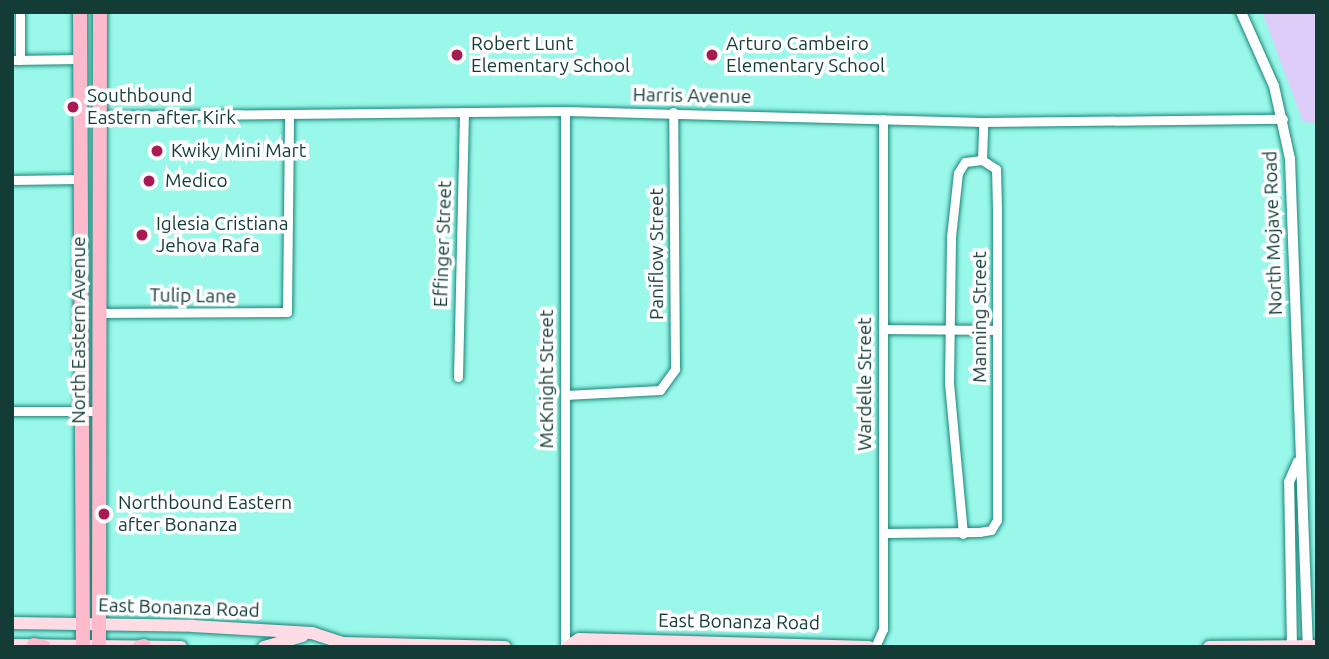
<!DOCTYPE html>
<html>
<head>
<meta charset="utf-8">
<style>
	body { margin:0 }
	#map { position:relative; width:1329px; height:659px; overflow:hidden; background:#99f8ea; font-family:Ubuntu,sans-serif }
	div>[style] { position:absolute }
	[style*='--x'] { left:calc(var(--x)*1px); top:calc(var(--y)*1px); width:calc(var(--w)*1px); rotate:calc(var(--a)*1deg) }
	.green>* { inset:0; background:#deccf9 }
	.roads { filter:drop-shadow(0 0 2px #198579) drop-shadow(0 0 2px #198579) }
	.minor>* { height:9px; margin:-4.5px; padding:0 4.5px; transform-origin:4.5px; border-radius:4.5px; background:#fff }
	.tertiary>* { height:10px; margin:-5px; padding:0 5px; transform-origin:5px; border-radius:5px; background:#fff }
	.secondary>* { height:12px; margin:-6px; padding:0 6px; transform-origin:6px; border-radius:6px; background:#fedce6 }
	.primary>* { height:14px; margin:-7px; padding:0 7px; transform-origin:7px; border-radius:7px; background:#fdbacc }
	.dots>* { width:19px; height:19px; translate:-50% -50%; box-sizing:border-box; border:4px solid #fff; border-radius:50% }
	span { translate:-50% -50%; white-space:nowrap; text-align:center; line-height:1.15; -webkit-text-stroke:7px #fff; paint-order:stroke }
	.poi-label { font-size:19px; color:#133c37 }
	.left { translate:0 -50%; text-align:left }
	.street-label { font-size:19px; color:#133c37 }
	.frame { position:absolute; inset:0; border:14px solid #133c37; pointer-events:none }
</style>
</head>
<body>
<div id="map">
	<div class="green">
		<div style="clip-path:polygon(1262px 12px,1317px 12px,1317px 123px,1303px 122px)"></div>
	</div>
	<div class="roads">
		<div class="minor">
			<div style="--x:20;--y:12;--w:48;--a:90"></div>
			<div style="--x:12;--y:60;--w:68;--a:-0.8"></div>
			<div style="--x:565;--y:111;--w:536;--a:90"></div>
			<div style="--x:99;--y:116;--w:466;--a:-0.6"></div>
			<div style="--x:565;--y:111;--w:418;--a:1.5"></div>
			<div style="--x:983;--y:122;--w:300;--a:-0.6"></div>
			<div style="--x:12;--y:180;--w:68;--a:-0.8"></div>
			<div style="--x:98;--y:313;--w:189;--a:-0.3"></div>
			<div style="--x:287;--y:312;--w:196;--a:-89.4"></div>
			<div style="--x:883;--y:329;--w:114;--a:0.5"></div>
			<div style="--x:458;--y:377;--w:265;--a:-88.7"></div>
			<div style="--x:565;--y:395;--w:95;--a:-3"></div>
			<div style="--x:660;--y:390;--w:26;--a:-54"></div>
			<div style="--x:675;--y:369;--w:257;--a:-90.4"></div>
			<div style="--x:12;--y:411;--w:87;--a:0"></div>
			<div style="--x:883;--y:533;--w:96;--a:-0.6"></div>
			<div style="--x:979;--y:532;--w:12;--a:-9"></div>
			<div style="--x:991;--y:530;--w:12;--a:-59"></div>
			<div style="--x:997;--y:520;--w:311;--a:-90"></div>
			<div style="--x:997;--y:209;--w:40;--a:-91.4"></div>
			<div style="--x:996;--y:169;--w:17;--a:-147"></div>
			<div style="--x:982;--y:160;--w:38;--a:-88"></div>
			<div style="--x:963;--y:534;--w:152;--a:-95.3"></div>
			<div style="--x:949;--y:383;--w:146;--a:-89.2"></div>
			<div style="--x:951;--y:237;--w:64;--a:-83.8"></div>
			<div style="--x:958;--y:173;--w:13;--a:-58"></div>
			<div style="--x:965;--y:162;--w:17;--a:-7"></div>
			<div style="--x:875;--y:647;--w:20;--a:-66"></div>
			<div style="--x:883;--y:629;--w:510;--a:-90"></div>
		</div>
		<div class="tertiary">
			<div style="--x:1241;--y:12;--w:81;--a:66"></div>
			<div style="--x:1274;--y:86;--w:75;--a:77.6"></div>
			<div style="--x:1290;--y:159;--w:488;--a:87.9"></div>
			<div style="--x:1292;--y:647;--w:165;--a:-91"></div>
			<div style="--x:1289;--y:482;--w:22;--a:-66"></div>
		</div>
		<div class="secondary">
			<div style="--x:12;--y:623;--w:181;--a:0.9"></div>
			<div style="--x:193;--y:626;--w:119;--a:3.4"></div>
			<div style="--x:312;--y:633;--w:33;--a:18"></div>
			<div style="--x:343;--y:643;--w:162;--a:1.4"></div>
			<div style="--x:12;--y:645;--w:169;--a:0.7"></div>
			<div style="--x:264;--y:647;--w:40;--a:-16"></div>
			<div style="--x:567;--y:647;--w:14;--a:-34"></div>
			<div style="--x:579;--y:639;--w:290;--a:1.6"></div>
			<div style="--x:1209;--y:647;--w:108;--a:-0.5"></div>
		</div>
		<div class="primary">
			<div style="--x:80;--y:12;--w:635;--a:89.73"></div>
			<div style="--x:34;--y:645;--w:10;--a:11"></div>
			<div style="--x:99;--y:647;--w:635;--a:-89.91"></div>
			<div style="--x:140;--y:647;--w:4;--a:-14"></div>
		</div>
	</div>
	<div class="dots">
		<div style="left:457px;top:55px;background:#a91953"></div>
		<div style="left:712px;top:55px;background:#a91953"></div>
		<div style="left:73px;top:107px;background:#a91953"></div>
		<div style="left:157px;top:151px;background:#a91953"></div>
		<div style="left:149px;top:181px;background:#a91953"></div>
		<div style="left:142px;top:235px;background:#a91953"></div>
		<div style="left:104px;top:514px;background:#a91953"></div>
	</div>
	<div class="poi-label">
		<span class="left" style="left:471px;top:55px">Robert Lunt<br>Elementary School</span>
		<span class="left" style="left:726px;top:55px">Arturo Cambeiro<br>Elementary School</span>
		<span class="left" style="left:87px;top:107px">Southbound<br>Eastern after Kirk</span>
		<span class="left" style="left:171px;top:151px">Kwiky Mini Mart</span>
		<span class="left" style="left:165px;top:181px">Medico</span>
		<span class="left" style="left:156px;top:235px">Iglesia Cristiana<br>Jehova Rafa</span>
		<span class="left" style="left:118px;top:514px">Northbound Eastern<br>after Bonanza</span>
	</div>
	<div class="street-label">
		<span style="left:692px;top:96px;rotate:1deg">Harris Avenue</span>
		<span style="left:1273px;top:233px;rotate:-92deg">North Mojave Road</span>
		<span style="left:443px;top:244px;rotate:-88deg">Effinger Street</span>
		<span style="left:657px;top:254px;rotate:-90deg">Paniflow Street</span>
		<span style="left:193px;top:296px;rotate:1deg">Tulip Lane</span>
		<span style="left:980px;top:317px;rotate:-90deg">Manning Street</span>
		<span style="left:79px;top:330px;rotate:-90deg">North Eastern Avenue</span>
		<span style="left:547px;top:379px;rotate:-90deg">McKnight Street</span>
		<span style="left:865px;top:384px;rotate:-90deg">Wardelle Street</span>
		<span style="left:179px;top:608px;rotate:2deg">East Bonanza Road</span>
		<span style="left:739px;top:622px;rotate:1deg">East Bonanza Road</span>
	</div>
	<div class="frame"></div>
</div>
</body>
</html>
